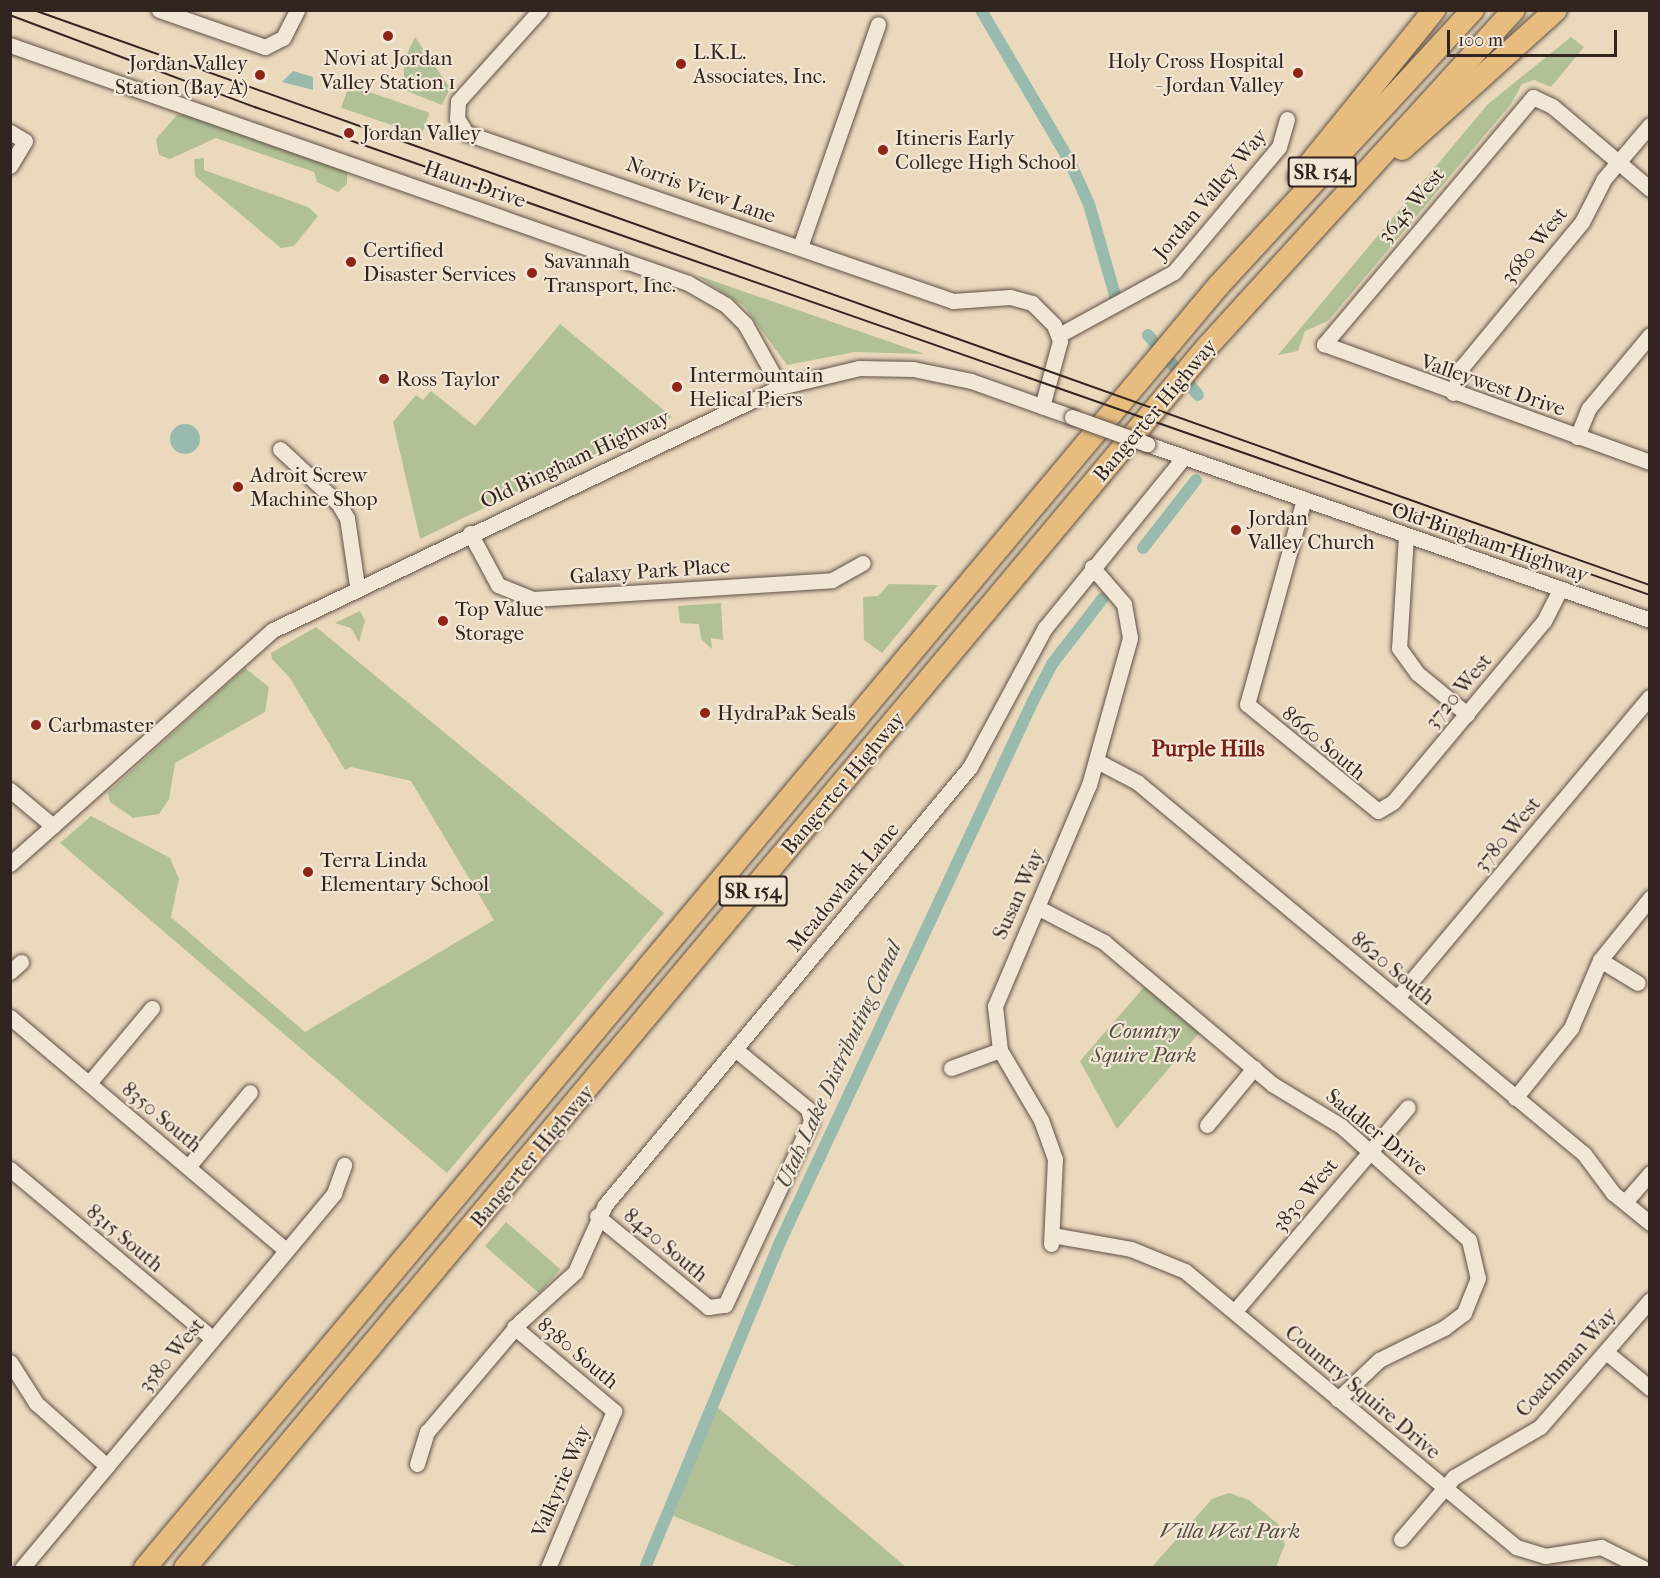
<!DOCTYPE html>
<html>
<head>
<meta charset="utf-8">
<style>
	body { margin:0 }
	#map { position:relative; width:1660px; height:1578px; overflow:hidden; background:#ebd9be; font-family:"IM FELL French Canon",serif }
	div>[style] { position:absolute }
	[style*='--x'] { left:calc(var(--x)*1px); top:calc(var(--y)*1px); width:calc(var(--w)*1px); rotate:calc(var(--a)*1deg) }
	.green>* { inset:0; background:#b1c096; transform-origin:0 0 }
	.water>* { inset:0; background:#99bbad }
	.round { border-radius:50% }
	.canal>* { height:12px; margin:-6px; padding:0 6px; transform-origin:6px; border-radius:6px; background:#99bbad }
	.roads { filter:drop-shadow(0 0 2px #605147) drop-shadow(0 0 2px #605147) }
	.minor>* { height:15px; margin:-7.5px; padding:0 7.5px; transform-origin:7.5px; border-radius:7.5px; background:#f2e6d5 }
	.highway>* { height:22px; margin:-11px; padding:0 11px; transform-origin:11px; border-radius:11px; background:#e6bc7f }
	.tram>* { height:1.5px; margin:-0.75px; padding:0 0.75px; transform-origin:0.75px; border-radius:0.75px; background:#32241f }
	.bridges { filter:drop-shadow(0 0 2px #605147) drop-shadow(0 0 2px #605147) }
	.minor-bridge>* { height:15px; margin:-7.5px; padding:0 7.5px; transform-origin:7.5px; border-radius:7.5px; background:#f2e6d5 }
	.dots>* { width:16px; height:16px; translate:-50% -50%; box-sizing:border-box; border:3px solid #f2e6d5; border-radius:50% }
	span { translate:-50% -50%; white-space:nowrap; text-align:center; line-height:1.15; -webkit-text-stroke:4.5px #f2e6d5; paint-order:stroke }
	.shield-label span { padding:2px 4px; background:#f2e6d5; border:2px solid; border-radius:4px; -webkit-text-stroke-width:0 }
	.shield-label { font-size:20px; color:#32241f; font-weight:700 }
	.poi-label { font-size:21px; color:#32241f }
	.left { translate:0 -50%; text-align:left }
	.right { translate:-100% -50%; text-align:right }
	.street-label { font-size:21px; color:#32241f }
	.park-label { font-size:21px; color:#524b3d; font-style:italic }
	.neighbourhood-label { font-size:22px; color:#7a1f14; font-weight:700 }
	.water-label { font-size:22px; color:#4c4a42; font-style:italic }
	.frame { position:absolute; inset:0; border:12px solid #32241f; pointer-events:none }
	.scale { position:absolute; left:1447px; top:30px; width:170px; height:27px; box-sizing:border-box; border:3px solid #32241f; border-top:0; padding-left:8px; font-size:18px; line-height:21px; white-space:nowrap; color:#32241f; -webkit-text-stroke:4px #f2e6d5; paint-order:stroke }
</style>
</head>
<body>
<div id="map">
	<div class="green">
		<div style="clip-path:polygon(415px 37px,450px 88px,442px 105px,404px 90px,404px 60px)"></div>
		<div style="clip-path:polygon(1571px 37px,1584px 47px,1551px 87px,1534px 80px,1522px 84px,1511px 104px,1328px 321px,1305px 331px,1298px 351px,1278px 355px,1488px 104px)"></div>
		<div style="left:349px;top:85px;width:85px;height:24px;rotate:19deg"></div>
		<div style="clip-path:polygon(188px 114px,347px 169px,347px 184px,338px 192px,317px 182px,314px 172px,216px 138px,170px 159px,159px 155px,156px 139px,177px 115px)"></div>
		<div style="clip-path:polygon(204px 158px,204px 170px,308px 207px,318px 216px,294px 246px,281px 248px,195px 176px,194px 159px)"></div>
		<div style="clip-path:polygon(696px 275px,925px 354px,855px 352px,787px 365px,744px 306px)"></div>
		<div style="clip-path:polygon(560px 324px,672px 417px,420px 539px,393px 422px,416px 395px,423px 400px,431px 391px,475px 426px)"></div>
		<div style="clip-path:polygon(889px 584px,938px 585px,882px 653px,864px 640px,863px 597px,878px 596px)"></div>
		<div style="clip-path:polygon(721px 603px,723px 640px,711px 638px,712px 649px,701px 639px,699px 624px,680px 623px,678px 606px)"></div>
		<div style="clip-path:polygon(360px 611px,365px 621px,359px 642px,351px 628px,335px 623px)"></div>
		<div style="clip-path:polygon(316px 627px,664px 913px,447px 1173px,60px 843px,91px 816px,170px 858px,179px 879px,171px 917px,305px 1032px,494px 920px,411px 781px,351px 767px,345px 770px,290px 678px,272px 659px,271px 653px)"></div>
		<div style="clip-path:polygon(245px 668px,269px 687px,265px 712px,175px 763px,169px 799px,159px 814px,133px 818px,110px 802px,108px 792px)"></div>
		<div style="clip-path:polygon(1145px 986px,1200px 1032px,1117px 1129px,1080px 1061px)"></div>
		<div style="left:506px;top:1222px;width:72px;height:32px;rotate:41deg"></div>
		<div style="clip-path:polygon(716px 1406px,722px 1411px,906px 1567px,798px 1567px,671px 1515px)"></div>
		<div style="clip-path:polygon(1229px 1493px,1249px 1500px,1278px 1524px,1285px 1544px,1276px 1567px,1152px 1567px,1212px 1499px)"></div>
	</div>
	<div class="water">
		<div style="clip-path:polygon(293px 71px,313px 77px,313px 90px,282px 82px)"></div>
		<div class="round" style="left:170px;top:424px;width:30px;height:30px"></div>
	</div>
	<div class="canal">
		<div style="--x:981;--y:10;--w:174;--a:59.6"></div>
		<div style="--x:1069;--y:160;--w:48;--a:65.6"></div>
		<div style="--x:1089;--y:204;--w:95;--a:74.1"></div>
		<div style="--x:1148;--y:335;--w:78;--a:50.2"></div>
		<div style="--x:1143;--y:548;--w:86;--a:-52.1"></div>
		<div style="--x:645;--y:1568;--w:353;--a:-67.5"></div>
		<div style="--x:780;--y:1242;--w:597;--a:-64.94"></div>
		<div style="--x:1033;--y:701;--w:42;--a:-62.8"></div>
		<div style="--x:1052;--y:664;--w:83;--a:-52.3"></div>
	</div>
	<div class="roads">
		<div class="minor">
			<div style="--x:159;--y:10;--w:112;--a:19.2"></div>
			<div style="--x:265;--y:47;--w:20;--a:-27"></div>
			<div style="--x:283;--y:38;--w:31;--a:-63"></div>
			<div style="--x:540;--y:10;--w:122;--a:132"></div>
			<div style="--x:458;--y:101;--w:17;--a:93"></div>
			<div style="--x:457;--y:118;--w:17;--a:59"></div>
			<div style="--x:466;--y:133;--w:515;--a:19.03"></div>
			<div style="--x:953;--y:301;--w:57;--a:-4"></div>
			<div style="--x:1010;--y:297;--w:23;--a:15"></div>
			<div style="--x:1032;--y:303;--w:31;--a:45"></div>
			<div style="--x:1054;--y:325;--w:17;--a:69"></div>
			<div style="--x:1060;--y:341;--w:68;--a:105.3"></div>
			<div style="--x:10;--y:45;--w:719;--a:19.34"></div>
			<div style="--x:688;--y:283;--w:44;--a:30.1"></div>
			<div style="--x:726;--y:305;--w:27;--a:45"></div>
			<div style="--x:745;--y:324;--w:72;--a:60.9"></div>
			<div style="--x:10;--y:132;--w:17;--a:31"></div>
			<div style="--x:25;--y:141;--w:29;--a:121"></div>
			<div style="--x:1650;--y:189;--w:128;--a:-139.7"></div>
			<div style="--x:1552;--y:106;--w:21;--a:-155"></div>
			<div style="--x:1533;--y:97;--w:324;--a:130.2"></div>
			<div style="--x:1324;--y:344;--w:347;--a:19.9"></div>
			<div style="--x:800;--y:247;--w:236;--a:-70.7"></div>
			<div style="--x:1059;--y:335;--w:131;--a:-28.7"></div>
			<div style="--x:1174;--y:272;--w:163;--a:-50"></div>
			<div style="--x:1279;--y:147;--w:29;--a:-74"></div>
			<div style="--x:1453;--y:393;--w:28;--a:-71"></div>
			<div style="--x:1462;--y:367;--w:188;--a:-50.4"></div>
			<div style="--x:1582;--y:222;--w:48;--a:-62.9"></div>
			<div style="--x:1604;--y:179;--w:71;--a:-49.6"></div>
			<div style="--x:1577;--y:437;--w:31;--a:-68"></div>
			<div style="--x:1589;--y:408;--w:95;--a:-50.1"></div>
			<div style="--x:1147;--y:444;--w:533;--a:19.28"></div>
			<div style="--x:280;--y:449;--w:79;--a:43"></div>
			<div style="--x:338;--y:503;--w:17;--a:59"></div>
			<div style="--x:347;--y:518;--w:69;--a:81.6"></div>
			<div style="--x:1304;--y:499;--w:213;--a:105.5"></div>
			<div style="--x:1247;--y:704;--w:169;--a:39.2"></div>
			<div style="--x:1378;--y:811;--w:17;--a:-31"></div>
			<div style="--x:1393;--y:802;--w:236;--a:-50.2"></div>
			<div style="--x:1544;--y:621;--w:36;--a:-63"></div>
			<div style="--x:470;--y:533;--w:59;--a:61.7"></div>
			<div style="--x:498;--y:585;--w:38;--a:22"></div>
			<div style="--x:533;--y:599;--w:300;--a:-3.6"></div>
			<div style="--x:832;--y:580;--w:35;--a:-29"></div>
			<div style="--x:1406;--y:535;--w:113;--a:93.5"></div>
			<div style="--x:1399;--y:648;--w:31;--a:54"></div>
			<div style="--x:1417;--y:673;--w:65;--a:39.4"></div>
			<div style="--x:1097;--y:761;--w:45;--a:27.7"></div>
			<div style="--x:1137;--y:782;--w:582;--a:39.77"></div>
			<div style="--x:1584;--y:1154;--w:49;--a:53.4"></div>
			<div style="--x:1613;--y:1193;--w:48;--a:39"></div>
			<div style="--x:10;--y:790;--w:56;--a:39.9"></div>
			<div style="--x:10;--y:864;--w:352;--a:-41.7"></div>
			<div style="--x:273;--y:630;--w:562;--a:-25.61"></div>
			<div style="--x:780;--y:387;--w:81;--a:-13.5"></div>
			<div style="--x:859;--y:368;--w:54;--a:1.1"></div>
			<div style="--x:913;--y:369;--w:59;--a:11.7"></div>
			<div style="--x:971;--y:381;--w:107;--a:19.6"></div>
			<div style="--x:1037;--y:907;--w:76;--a:27.6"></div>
			<div style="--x:1104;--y:942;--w:220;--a:40.2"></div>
			<div style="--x:1272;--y:1084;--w:81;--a:31.3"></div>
			<div style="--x:1341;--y:1126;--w:171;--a:41.7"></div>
			<div style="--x:1469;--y:1240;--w:39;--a:77"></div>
			<div style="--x:1478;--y:1278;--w:38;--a:112"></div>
			<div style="--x:1464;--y:1313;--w:25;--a:143"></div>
			<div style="--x:1444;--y:1328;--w:72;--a:153.8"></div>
			<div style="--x:1379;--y:1360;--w:57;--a:136.4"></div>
			<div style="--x:1600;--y:960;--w:44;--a:31.2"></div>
			<div style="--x:10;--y:972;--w:15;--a:-42"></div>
			<div style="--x:1397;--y:998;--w:393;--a:-50"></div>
			<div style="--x:10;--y:1017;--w:361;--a:40.2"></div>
			<div style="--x:951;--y:1068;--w:52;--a:-20.2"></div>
			<div style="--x:89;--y:1083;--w:98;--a:-50"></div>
			<div style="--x:1515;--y:1098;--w:90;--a:-51.3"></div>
			<div style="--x:1571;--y:1028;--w:74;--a:-66.9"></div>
			<div style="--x:1600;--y:960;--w:80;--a:-51.1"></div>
			<div style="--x:1207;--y:1125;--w:74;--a:-50.5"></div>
			<div style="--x:188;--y:1167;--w:97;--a:-50.4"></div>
			<div style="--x:10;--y:1169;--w:263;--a:39.9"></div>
			<div style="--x:1625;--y:1202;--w:38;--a:-49"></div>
			<div style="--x:597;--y:1216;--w:144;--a:39.3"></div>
			<div style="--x:708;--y:1307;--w:17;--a:-7"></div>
			<div style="--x:725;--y:1305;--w:203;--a:-64.9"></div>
			<div style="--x:811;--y:1121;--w:12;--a:-104"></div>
			<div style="--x:808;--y:1109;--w:94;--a:-140.6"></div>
			<div style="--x:1052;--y:1235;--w:80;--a:10"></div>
			<div style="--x:1131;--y:1249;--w:58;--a:22.2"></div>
			<div style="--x:1185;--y:1271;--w:431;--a:39.8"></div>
			<div style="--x:1516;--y:1547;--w:30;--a:17"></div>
			<div style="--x:1545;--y:1556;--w:57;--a:-9.1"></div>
			<div style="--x:1601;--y:1547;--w:47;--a:26.6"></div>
			<div style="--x:1051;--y:1244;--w:85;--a:-87.3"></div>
			<div style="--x:1055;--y:1159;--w:41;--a:-109.7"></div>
			<div style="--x:1041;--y:1120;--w:81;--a:-120.4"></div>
			<div style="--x:1000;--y:1050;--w:44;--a:-96.5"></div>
			<div style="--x:995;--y:1006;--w:240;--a:-67"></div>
			<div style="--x:1089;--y:785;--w:153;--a:-74.4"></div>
			<div style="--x:1130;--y:638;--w:35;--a:-100"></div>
			<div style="--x:1124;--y:604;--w:49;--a:-130.9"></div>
			<div style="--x:1235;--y:1311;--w:267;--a:-49.7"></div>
			<div style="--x:514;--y:1327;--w:131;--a:40"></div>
			<div style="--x:614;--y:1411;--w:170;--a:112.8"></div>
			<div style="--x:1606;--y:1352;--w:57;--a:39.3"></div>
			<div style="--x:10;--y:1362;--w:49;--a:57.6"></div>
			<div style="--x:36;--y:1403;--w:95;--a:41.6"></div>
			<div style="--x:417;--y:1464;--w:34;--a:-73"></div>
			<div style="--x:427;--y:1432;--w:144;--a:-49.8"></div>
			<div style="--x:520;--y:1322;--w:74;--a:-42.3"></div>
			<div style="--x:575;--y:1272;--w:73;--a:-65.9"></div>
			<div style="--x:605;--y:1205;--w:570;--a:-50.19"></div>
			<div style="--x:970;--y:767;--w:158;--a:-61.7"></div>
			<div style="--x:1045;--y:628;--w:220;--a:-50.9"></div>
			<div style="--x:1401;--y:1539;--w:82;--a:-49.5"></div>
			<div style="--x:1454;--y:1477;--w:99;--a:-30.2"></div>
			<div style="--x:1540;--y:1427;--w:168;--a:-49.1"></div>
			<div style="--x:22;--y:1568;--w:488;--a:-50.2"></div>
			<div style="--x:334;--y:1193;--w:30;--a:-70"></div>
		</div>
		<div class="highway">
			<div style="--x:1402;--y:149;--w:207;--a:-42.1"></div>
			<div style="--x:1299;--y:177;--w:215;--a:-51"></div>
			<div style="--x:145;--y:1568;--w:1673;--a:-50.07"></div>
			<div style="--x:1219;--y:285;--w:374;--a:-47.3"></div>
			<div style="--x:185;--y:1568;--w:1594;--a:-50.07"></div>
			<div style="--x:1208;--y:346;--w:454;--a:-47.7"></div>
		</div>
	</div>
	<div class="tram">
		<div style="--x:34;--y:10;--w:1715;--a:19.59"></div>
		<div style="--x:10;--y:15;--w:262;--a:20.6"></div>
		<div style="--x:255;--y:107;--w:1478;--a:19.28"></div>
	</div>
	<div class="bridges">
		<div class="minor-bridge">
			<div style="--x:1072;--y:417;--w:80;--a:19.8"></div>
		</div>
	</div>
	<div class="dots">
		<div style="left:388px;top:36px;background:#8f2418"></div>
		<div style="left:681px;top:64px;background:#8f2418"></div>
		<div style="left:1298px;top:73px;background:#8f2418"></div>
		<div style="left:260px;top:75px;background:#8f2418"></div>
		<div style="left:349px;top:133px;background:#8f2418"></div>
		<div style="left:883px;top:150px;background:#8f2418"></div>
		<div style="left:351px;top:262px;background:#8f2418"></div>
		<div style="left:532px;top:273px;background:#8f2418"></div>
		<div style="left:384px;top:379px;background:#8f2418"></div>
		<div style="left:677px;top:387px;background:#8f2418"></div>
		<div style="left:238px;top:487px;background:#8f2418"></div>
		<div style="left:1236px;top:530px;background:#8f2418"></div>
		<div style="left:443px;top:621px;background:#8f2418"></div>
		<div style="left:705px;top:713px;background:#8f2418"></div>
		<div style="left:36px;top:725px;background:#8f2418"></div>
		<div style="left:308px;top:872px;background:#8f2418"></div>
	</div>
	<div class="shield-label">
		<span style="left:1322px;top:172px">SR 154</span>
		<span style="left:753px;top:891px">SR 154</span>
	</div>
	<div class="poi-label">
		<span class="left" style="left:693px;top:64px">L.K.L.<br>Associates, Inc.</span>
		<span style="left:388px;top:70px">Novi at Jordan<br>Valley Station 1</span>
		<span class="right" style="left:1284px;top:73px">Holy Cross Hospital<br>- Jordan Valley</span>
		<span class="right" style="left:248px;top:75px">Jordan Valley<br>Station (Bay A)</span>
		<span class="left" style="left:362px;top:133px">Jordan Valley</span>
		<span class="left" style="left:895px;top:150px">Itineris Early<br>College High School</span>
		<span class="left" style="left:363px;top:262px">Certified<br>Disaster Services</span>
		<span class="left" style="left:544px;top:273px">Savannah<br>Transport, Inc.</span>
		<span class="left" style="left:689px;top:387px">Intermountain<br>Helical Piers</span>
		<span class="left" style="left:396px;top:379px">Ross Taylor</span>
		<span class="left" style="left:250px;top:487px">Adroit Screw<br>Machine Shop</span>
		<span class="left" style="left:1248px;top:530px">Jordan<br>Valley Church</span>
		<span class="left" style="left:455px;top:621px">Top Value<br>Storage</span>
		<span class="left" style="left:717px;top:713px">HydraPak Seals</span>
		<span class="left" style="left:48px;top:725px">Carbmaster</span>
		<span class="left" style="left:320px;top:872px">Terra Linda<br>Elementary School</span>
	</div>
	<div class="street-label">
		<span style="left:475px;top:184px;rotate:19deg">Haun Drive</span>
		<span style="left:701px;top:190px;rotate:20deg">Norris View Lane</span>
		<span style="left:1210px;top:194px;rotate:-50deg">Jordan Valley Way</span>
		<span style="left:1411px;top:205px;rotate:-50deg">3645 West</span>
		<span style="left:1534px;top:245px;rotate:-51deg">3680 West</span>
		<span style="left:1493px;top:385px;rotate:19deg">Valleywest Drive</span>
		<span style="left:1155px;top:410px;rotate:-50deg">Bangerter Highway</span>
		<span style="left:575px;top:459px;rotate:-25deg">Old Bingham Highway</span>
		<span style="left:1490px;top:542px;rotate:19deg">Old Bingham Highway</span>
		<span style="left:650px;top:571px;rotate:-4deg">Galaxy Park Place</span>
		<span style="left:1458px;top:691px;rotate:-50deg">3720 West</span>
		<span style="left:1324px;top:743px;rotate:40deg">8660 South</span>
		<span style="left:843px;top:783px;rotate:-50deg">Bangerter Highway</span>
		<span style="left:1507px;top:834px;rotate:-50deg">3780 West</span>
		<span style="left:843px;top:887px;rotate:-50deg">Meadowlark Lane</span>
		<span style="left:1018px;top:894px;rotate:-66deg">Susan Way</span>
		<span style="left:1393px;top:968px;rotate:40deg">8620 South</span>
		<span style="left:162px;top:1117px;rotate:40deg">8350 South</span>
		<span style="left:1377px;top:1132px;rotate:39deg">Saddler Drive</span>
		<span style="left:532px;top:1156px;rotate:-50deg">Bangerter Highway</span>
		<span style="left:1305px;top:1195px;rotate:-50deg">3830 West</span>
		<span style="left:125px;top:1238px;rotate:40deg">8315 South</span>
		<span style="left:666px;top:1245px;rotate:40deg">8420 South</span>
		<span style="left:578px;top:1353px;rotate:40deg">8380 South</span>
		<span style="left:171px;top:1355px;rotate:-50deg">3580 West</span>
		<span style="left:1566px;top:1362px;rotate:-48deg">Coachman Way</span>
		<span style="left:1363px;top:1392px;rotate:40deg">Country Squire Drive</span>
		<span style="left:561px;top:1481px;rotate:-67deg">Valkyrie Way</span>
	</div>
	<div class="park-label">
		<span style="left:1144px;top:1043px">Country<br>Squire Park</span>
		<span style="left:1230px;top:1531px">Villa West Park</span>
	</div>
	<div class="neighbourhood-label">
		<span style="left:1208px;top:750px">Purple Hills</span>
	</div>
	<div class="water-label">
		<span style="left:839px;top:1065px;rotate:-65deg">Utah Lake Distributing Canal</span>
	</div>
	<div class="frame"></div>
	<div class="scale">100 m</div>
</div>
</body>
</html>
